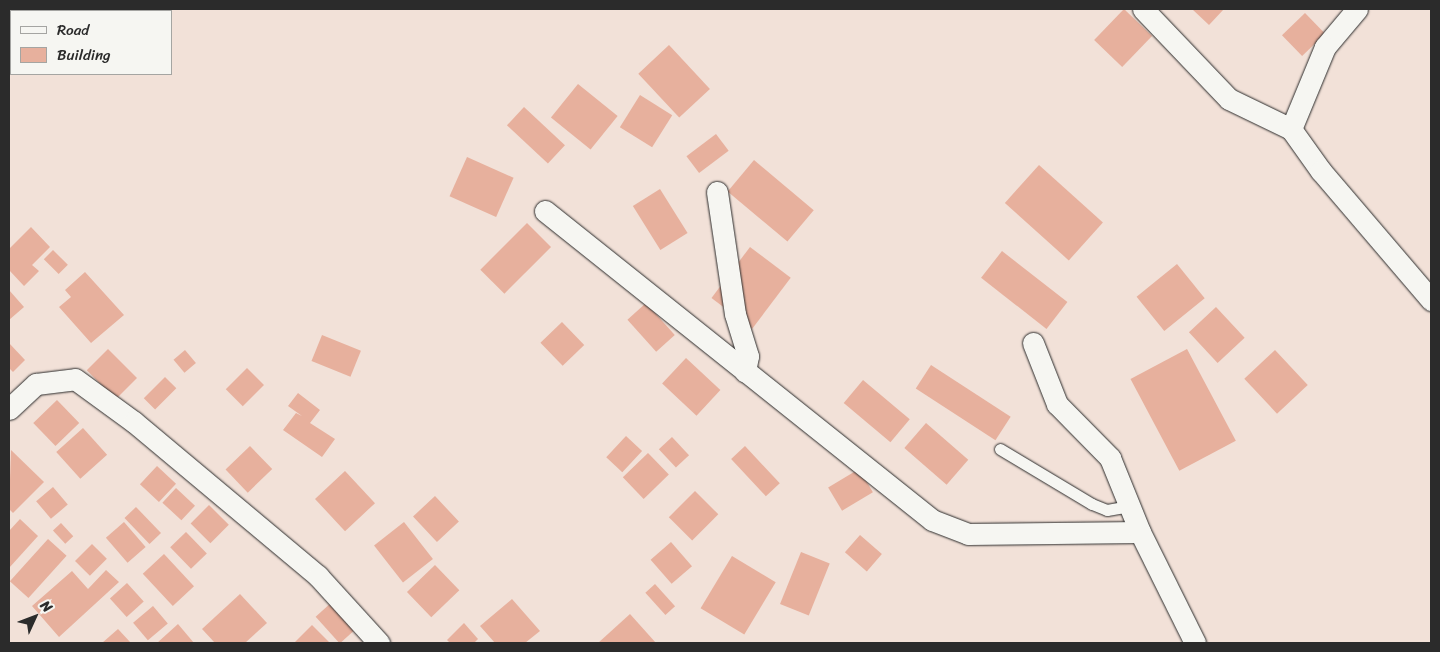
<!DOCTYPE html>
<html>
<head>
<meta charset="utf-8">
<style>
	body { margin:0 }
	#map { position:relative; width:1440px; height:652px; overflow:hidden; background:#f2e1d8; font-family:Sriracha,sans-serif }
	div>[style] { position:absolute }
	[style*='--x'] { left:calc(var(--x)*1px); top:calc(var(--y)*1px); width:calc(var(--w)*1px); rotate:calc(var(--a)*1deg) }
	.building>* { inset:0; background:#e7b09d; transform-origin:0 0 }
	.roads { filter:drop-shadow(0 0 1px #2b2b2b) drop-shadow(0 0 1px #2b2b2b) }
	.service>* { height:11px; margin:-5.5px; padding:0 5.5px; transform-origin:5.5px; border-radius:5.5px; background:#f6f6f2 }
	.minor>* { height:21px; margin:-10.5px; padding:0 10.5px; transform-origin:10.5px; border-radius:10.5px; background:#f6f6f2 }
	span { translate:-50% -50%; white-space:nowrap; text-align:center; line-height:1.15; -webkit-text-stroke:4px #f6f6f2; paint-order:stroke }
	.frame { position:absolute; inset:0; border:10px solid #2b2b2b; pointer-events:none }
	.legend { position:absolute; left:10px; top:10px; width:162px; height:65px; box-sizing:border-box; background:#f6f6f2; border:1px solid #a5a5a2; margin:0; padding:6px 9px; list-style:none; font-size:15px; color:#2b2b2b }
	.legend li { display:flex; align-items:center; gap:10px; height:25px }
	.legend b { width:25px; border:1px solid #a5a5a2 }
	.north { position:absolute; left:10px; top:592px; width:50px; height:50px; -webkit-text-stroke:4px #f6f6f2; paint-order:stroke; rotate:47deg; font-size:14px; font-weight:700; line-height:20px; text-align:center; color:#2b2b2b }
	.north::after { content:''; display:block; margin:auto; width:18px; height:22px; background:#2b2b2b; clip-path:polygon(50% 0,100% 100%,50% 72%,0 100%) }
</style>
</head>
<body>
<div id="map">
	<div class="building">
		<div style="left:1124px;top:9px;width:39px;height:43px;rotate:44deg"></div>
		<div style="clip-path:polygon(1192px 9px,1224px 9px,1209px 25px)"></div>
		<div style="left:1305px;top:13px;width:29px;height:32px;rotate:46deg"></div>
		<div style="left:669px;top:45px;width:60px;height:42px;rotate:47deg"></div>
		<div style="left:578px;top:84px;width:51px;height:43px;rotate:39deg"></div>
		<div style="left:640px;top:95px;width:38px;height:38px;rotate:32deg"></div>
		<div style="left:524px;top:107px;width:56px;height:25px;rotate:43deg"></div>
		<div style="left:716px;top:134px;width:21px;height:37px;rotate:53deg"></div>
		<div style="left:467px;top:157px;width:51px;height:43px;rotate:24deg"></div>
		<div style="left:754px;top:160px;width:78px;height:41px;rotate:40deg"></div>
		<div style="left:1039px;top:165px;width:86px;height:51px;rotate:42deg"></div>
		<div style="left:660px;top:189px;width:52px;height:32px;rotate:58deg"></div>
		<div style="left:527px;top:223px;width:34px;height:66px;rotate:45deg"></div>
		<div style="clip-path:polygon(31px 227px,50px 247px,32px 265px,39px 271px,24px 286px,9px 270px,9px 249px)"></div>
		<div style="left:750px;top:247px;width:51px;height:64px;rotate:37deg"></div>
		<div style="left:53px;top:250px;width:21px;height:13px;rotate:45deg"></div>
		<div style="left:1002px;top:251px;width:83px;height:34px;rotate:38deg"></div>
		<div style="left:1177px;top:264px;width:44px;height:52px;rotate:51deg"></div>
		<div style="clip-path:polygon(85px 272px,124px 315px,91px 343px,59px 307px,71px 297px,65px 290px)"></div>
		<div style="clip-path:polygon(9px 290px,24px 307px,9px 320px)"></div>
		<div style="left:646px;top:303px;width:43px;height:25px;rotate:48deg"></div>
		<div style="left:1216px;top:307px;width:42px;height:37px;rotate:47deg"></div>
		<div style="left:562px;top:322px;width:32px;height:30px;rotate:46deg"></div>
		<div style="left:322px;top:335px;width:42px;height:28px;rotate:22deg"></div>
		<div style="clip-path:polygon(9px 343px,25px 360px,13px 372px,9px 368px)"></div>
		<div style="left:108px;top:349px;width:41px;height:30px;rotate:45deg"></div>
		<div style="left:1187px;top:349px;width:104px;height:64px;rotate:62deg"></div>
		<div style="left:185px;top:350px;width:17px;height:15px;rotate:50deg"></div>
		<div style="left:1275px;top:350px;width:48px;height:42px;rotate:47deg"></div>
		<div style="left:686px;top:358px;width:47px;height:35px;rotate:43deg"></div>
		<div style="left:931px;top:365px;width:95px;height:28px;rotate:33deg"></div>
		<div style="left:247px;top:368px;width:24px;height:30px;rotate:45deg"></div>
		<div style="left:165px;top:377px;width:16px;height:30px;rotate:45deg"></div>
		<div style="left:863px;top:380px;width:61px;height:30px;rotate:40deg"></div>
		<div style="clip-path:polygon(298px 393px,320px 410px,310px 423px,335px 439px,322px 457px,283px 430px,296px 413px,302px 416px,288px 406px)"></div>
		<div style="left:57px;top:400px;width:32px;height:33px;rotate:46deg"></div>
		<div style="left:926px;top:423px;width:56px;height:33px;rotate:41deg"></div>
		<div style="left:83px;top:428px;width:36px;height:36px;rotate:48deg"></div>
		<div style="left:626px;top:436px;width:22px;height:29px;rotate:43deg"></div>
		<div style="left:672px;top:437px;width:25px;height:18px;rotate:47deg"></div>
		<div style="left:250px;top:446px;width:32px;height:34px;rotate:46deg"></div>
		<div style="left:745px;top:446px;width:51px;height:19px;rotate:47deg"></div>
		<div style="clip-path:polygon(11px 450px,44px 482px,13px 513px,9px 509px)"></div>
		<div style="left:648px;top:453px;width:30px;height:35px;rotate:46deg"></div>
		<div style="left:157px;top:466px;width:26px;height:25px;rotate:43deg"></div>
		<div style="left:859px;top:469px;width:27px;height:36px;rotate:59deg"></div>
		<div style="left:345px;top:471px;width:44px;height:41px;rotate:47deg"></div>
		<div style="left:53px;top:487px;width:23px;height:22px;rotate:50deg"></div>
		<div style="left:176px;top:488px;width:26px;height:20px;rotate:43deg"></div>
		<div style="left:695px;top:491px;width:33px;height:37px;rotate:45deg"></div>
		<div style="left:435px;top:496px;width:35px;height:30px;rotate:47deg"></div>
		<div style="left:209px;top:505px;width:28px;height:26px;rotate:45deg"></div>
		<div style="left:136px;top:507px;width:36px;height:16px;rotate:46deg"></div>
		<div style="clip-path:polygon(20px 519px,38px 536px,9px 568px,9px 531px)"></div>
		<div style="left:124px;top:522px;width:33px;height:24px;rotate:49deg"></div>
		<div style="left:404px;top:522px;width:47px;height:38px;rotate:52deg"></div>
		<div style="left:61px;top:523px;width:18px;height:11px;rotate:47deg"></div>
		<div style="left:186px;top:532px;width:30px;height:22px;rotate:46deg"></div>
		<div style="left:860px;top:535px;width:29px;height:23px;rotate:41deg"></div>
		<div style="left:48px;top:539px;width:25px;height:57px;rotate:42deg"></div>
		<div style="left:671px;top:542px;width:32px;height:27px;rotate:49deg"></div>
		<div style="left:92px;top:544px;width:21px;height:24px;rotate:45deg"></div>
		<div style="left:801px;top:552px;width:31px;height:56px;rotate:22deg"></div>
		<div style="left:164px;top:554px;width:44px;height:29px;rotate:47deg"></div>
		<div style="left:732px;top:556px;width:51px;height:61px;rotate:31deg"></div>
		<div style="left:435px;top:565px;width:35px;height:39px;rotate:46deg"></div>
		<div style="clip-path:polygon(106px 570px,119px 582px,59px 637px,32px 606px,72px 571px,88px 589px)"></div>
		<div style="left:127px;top:583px;width:25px;height:23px;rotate:48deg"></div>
		<div style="left:655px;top:584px;width:30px;height:13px;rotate:48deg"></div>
		<div style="clip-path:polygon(240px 594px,267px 623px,245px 643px,215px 643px,202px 629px)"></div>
		<div style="clip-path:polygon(512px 599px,540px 631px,525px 643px,495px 643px,480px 626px)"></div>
		<div style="left:332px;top:602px;width:36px;height:22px;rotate:48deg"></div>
		<div style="left:153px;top:606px;width:23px;height:26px;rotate:50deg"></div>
		<div style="clip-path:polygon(630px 614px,656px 643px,598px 643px)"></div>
		<div style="clip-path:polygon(464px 623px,478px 639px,474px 643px,450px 643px,447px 640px)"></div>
		<div style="clip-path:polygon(178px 624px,194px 643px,157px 643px)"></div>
		<div style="clip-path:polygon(312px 625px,330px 643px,294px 643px)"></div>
		<div style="clip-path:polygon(118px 629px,131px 643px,102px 643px)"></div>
	</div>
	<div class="roads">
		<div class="service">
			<div style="--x:1000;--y:449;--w:107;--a:30.9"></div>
			<div style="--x:1092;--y:504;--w:16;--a:22"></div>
			<div style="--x:1107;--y:510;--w:23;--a:-10"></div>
		</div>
		<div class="minor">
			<div style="--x:1143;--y:9;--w:124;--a:46.3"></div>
			<div style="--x:1229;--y:99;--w:69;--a:25.8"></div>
			<div style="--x:1357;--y:9;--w:50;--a:130.1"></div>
			<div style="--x:1325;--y:47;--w:89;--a:112.5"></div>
			<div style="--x:1291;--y:129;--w:52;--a:54.5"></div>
			<div style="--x:1321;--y:171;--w:170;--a:49.5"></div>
			<div style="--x:717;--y:192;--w:123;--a:81.6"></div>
			<div style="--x:735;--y:314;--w:44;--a:72.8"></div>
			<div style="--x:748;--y:356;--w:16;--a:101"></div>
			<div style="--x:545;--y:211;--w:495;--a:38.6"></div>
			<div style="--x:932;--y:520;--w:39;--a:21"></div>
			<div style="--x:968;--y:534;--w:172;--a:-0.7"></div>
			<div style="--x:1140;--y:532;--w:124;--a:63.6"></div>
			<div style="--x:1033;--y:343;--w:66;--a:68.5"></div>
			<div style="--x:1057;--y:404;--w:76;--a:45.5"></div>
			<div style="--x:1110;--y:458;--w:80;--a:67.9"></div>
			<div style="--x:9;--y:409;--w:37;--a:-43"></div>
			<div style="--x:36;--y:384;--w:39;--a:-7"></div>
			<div style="--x:75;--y:379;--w:73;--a:36.1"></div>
			<div style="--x:134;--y:422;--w:240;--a:39.9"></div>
			<div style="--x:318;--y:576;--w:91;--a:47.7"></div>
		</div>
	</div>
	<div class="frame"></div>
	<ul class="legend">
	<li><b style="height:6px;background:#f6f6f2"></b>Road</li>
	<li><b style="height:14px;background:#e7b09d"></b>Building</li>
	</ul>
	<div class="north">N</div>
</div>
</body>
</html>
